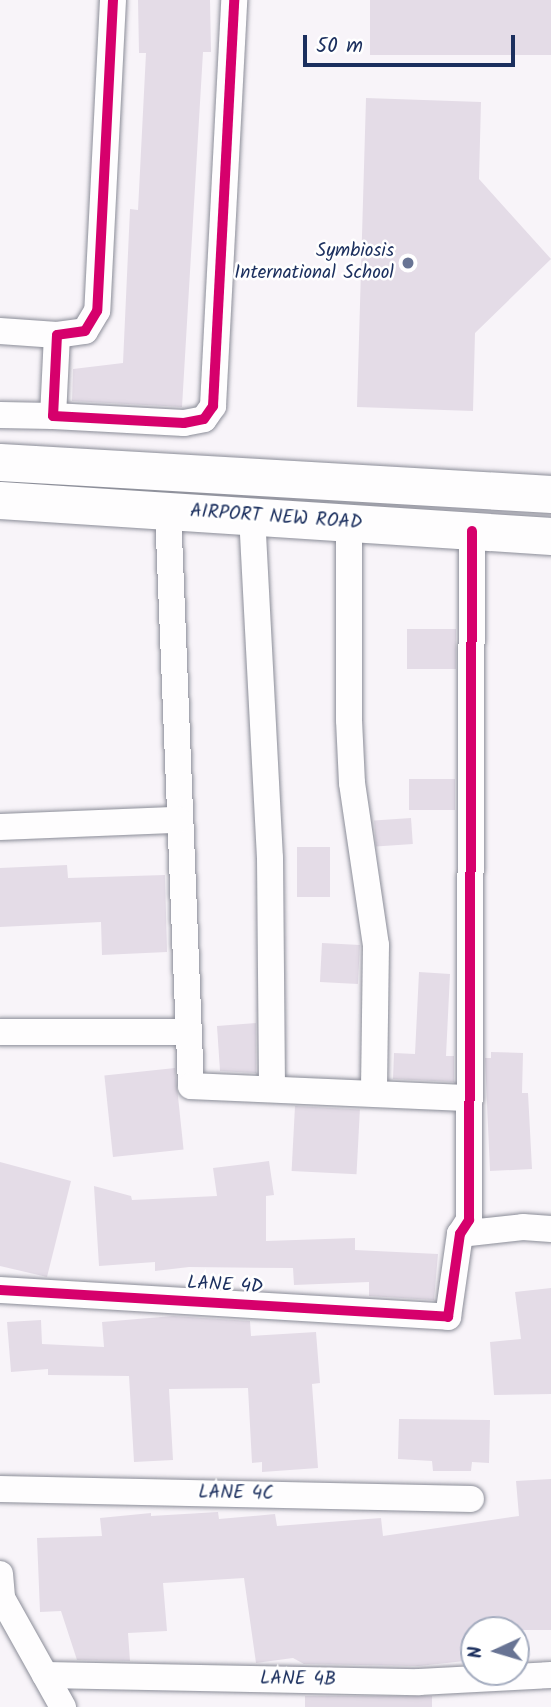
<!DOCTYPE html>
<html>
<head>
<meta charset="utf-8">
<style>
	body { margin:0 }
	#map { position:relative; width:551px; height:1707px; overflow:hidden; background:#f8f4f9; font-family:Kalam,sans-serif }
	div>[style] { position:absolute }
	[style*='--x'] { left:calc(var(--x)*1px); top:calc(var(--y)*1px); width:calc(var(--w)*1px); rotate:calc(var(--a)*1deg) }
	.building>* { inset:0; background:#e4dce7; transform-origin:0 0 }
	.roads { filter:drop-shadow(0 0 2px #8b8d98) drop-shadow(0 0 2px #8b8d98) }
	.street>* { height:26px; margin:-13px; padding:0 13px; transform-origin:13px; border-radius:13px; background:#fefdfe }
	.secondary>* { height:37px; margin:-18.5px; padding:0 18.5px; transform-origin:18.5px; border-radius:18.5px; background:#fefdfe }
	.cycleway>* { height:10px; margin:-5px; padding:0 5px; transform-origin:5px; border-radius:5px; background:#d6006c }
	.dots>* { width:19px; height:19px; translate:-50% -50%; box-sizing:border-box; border:4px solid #fff; border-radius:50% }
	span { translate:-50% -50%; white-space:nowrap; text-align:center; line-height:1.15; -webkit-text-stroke:5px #fff; paint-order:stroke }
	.poi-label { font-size:19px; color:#1b2f5e }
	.right { translate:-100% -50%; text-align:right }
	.street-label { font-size:19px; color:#1b2f5e }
	.north { position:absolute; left:460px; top:1616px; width:70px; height:70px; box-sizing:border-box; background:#fff; border:2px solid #a4acbf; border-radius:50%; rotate:266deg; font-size:19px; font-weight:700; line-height:28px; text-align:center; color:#1b2f5e }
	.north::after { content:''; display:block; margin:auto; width:24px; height:32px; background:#687494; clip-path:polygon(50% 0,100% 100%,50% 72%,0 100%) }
	.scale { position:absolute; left:303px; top:35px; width:212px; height:32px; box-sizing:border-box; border:4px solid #1b2f5e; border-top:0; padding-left:9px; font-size:21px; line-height:24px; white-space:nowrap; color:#1b2f5e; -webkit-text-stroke:5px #fff; paint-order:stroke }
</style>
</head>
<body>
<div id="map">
	<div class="building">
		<div style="clip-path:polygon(138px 0,210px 0,211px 52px,203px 52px,182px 407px,72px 401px,73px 369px,123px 363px,130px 209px,138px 210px,146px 53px,139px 53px)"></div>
		<div style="left:370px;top:0;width:181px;height:55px"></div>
		<div style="clip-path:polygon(366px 98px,481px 102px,479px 179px,551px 259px,475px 333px,473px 411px,357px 407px)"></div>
		<div style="left:407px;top:629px;width:49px;height:40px"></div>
		<div style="left:455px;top:779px;width:31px;height:46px;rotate:90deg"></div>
		<div style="left:411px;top:818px;width:26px;height:37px;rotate:86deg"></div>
		<div style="left:297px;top:847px;width:33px;height:50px"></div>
		<div style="clip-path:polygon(67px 865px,68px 878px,165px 875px,167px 952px,102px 955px,101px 922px,0 927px,0 868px)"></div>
		<div style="left:322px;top:943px;width:38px;height:39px;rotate:3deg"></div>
		<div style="clip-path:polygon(419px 972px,450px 974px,446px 1056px,454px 1056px,454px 1082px,393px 1079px,394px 1053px,415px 1054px)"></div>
		<div style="clip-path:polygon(256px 1023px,256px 1073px,220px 1071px,217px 1026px)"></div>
		<div style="clip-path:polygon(491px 1052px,523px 1053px,522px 1093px,528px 1093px,532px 1169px,490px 1171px,485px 1058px,491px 1058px)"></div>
		<div style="left:175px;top:1068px;width:82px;height:71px;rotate:84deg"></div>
		<div style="left:295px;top:1106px;width:65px;height:65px;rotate:3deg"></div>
		<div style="clip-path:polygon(269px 1161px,274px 1195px,266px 1196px,266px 1241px,355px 1238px,355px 1250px,438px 1254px,434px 1300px,369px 1296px,369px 1282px,294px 1285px,293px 1268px,189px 1267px,155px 1271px,155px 1262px,99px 1266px,94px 1186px,131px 1196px,132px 1200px,217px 1196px,213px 1168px)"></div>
		<div style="clip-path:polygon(0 1162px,71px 1181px,47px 1277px,0 1266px)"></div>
		<div style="clip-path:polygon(551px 1288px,551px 1394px,494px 1395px,490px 1342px,521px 1339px,515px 1292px)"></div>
		<div style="clip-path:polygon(173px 1316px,250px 1321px,251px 1336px,316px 1332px,320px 1383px,312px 1384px,318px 1468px,262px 1472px,262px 1462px,252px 1463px,248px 1388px,169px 1389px,173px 1460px,134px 1462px,129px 1376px,48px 1375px,48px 1369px,11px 1372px,7px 1322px,41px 1320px,42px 1344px,104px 1347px,102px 1322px)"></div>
		<div style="clip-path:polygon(399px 1419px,490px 1420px,489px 1463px,472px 1462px,471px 1471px,433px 1471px,432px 1461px,398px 1459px)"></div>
		<div style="clip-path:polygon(551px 1479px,551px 1630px,474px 1630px,474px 1660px,419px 1666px,304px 1664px,293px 1658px,256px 1663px,244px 1578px,163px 1583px,167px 1631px,128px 1633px,130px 1661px,77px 1660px,61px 1611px,40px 1612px,37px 1538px,102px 1536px,100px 1518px,151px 1513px,151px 1516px,218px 1512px,219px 1519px,275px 1514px,277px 1526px,381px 1518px,383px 1536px,519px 1516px,516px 1481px)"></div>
		<div style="left:305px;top:1696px;width:127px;height:11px"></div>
	</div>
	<div class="roads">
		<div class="street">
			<div style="--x:113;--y:0;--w:311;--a:92.9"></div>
			<div style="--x:97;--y:311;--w:23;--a:121"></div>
			<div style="--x:85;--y:331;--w:28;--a:172"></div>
			<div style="--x:57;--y:335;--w:81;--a:92.8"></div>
			<div style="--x:53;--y:416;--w:131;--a:3.1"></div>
			<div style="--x:184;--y:423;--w:20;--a:-11"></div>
			<div style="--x:204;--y:419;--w:16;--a:-55"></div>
			<div style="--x:213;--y:406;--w:407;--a:-87"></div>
			<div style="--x:0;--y:331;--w:57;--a:4"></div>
			<div style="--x:0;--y:415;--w:53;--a:1.1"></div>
			<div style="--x:168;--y:511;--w:575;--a:87.71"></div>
			<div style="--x:191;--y:1086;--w:279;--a:2.5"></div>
			<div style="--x:252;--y:515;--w:343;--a:87"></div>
			<div style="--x:270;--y:858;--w:229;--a:89.5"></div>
			<div style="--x:349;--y:522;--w:198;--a:90"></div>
			<div style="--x:349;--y:720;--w:63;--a:87.3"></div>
			<div style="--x:352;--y:783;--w:164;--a:81.6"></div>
			<div style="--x:376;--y:945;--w:148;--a:90.8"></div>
			<div style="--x:0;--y:827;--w:178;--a:-2.3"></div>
			<div style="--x:0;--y:1032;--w:188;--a:0"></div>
			<div style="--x:460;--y:1234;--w:63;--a:-6.3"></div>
			<div style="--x:523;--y:1227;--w:28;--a:4"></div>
			<div style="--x:0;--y:1290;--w:449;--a:3.4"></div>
			<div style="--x:448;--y:1317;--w:84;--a:-81.8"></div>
			<div style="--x:460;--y:1234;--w:17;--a:-57"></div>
			<div style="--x:469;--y:1220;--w:689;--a:-89.75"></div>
			<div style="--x:0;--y:1489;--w:471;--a:1.2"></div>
			<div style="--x:0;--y:1574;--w:24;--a:85"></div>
			<div style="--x:2;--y:1598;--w:125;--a:60.8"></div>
			<div style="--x:45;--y:1675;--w:374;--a:1.1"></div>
			<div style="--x:419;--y:1682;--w:132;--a:-3"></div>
		</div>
		<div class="secondary">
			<div style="--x:0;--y:462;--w:552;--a:3.32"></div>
			<div style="--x:0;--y:500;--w:552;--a:3.74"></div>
		</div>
	</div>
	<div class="cycleway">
		<div style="--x:113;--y:0;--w:311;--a:92.9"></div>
		<div style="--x:97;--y:311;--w:23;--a:121"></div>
		<div style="--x:85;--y:331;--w:28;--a:172"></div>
		<div style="--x:57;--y:335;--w:81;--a:92.8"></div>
		<div style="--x:53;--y:416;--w:131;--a:3.1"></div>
		<div style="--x:184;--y:423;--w:20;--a:-11"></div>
		<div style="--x:204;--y:419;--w:16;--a:-55"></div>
		<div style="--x:213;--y:406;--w:407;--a:-87"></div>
		<div style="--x:0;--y:1290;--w:449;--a:3.4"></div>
		<div style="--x:448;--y:1317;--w:84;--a:-81.8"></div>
		<div style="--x:460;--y:1234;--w:17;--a:-57"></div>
		<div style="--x:469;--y:1220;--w:689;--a:-89.75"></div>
	</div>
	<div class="dots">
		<div style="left:408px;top:263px;background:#687494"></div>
	</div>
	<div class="poi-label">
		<span class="right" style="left:394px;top:263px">Symbiosis<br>International School</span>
	</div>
	<div class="street-label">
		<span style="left:276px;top:518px;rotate:4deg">AIRPORT NEW ROAD</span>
		<span style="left:225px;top:1286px;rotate:3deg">LANE 4D</span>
		<span style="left:236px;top:1494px;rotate:1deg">LANE 4C</span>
		<span style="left:298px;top:1680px;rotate:1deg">LANE 4B</span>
	</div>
	<div class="north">N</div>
	<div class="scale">50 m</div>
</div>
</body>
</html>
